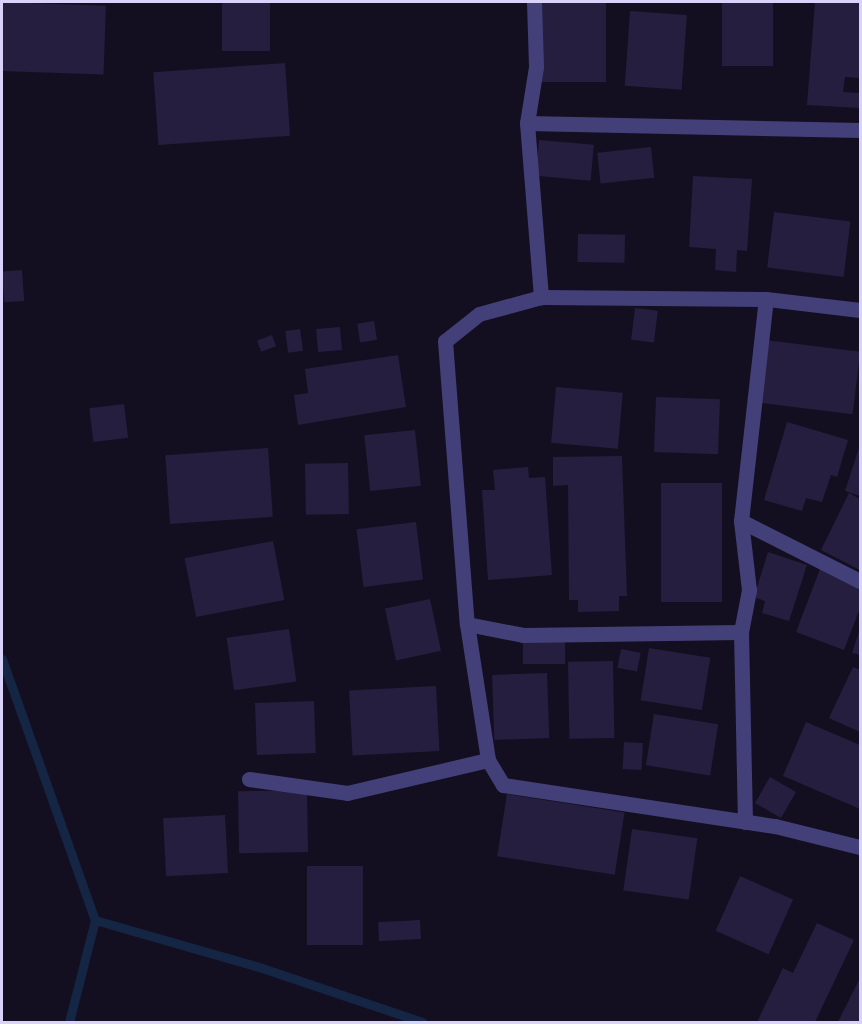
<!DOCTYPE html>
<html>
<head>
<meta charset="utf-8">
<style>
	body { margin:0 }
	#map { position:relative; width:862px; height:1024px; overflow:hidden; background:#130f20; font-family:Raleway,sans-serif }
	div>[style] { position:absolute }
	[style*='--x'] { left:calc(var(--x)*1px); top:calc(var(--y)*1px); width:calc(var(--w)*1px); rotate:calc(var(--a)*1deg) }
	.stream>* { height:9px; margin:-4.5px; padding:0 4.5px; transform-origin:4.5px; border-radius:4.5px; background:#152644 }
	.building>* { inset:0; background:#251e3e; transform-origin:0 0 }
	.minor>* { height:15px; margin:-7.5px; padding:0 7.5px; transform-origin:7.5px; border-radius:7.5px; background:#434079 }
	span { translate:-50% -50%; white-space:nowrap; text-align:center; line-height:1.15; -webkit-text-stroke:5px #130f20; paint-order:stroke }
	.frame { position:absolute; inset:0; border:3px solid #d9d3fa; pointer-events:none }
</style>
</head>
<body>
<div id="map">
	<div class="stream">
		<div style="--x:2;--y:659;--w:277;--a:70.4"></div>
		<div style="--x:95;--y:920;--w:105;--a:104.3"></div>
		<div style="--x:95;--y:920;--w:174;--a:16"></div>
		<div style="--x:262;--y:968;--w:169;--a:18.6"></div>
	</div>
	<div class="building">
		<div style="left:2px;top:2px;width:104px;height:69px;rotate:2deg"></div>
		<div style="left:222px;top:2px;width:48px;height:49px"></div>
		<div style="left:539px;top:2px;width:67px;height:80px"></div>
		<div style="left:722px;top:2px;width:51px;height:64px"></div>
		<div style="clip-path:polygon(815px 2px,860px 2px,860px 78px,845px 77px,843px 92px,860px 93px,860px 108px,807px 105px)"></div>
		<div style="left:630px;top:11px;width:57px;height:75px;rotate:4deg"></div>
		<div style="left:285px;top:63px;width:73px;height:132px;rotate:86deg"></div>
		<div style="left:539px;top:140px;width:55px;height:36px;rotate:5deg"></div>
		<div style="left:651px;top:147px;width:31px;height:54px;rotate:84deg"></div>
		<div style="clip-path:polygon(693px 176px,752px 179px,747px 251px,737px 250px,736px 272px,715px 270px,716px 249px,689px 247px)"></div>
		<div style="left:774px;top:212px;width:77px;height:56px;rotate:7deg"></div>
		<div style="left:578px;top:234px;width:47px;height:28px;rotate:1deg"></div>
		<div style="left:22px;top:270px;width:31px;height:20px;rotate:86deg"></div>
		<div style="left:635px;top:308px;width:23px;height:32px;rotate:7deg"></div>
		<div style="left:374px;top:321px;width:19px;height:17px;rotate:81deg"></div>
		<div style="left:340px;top:327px;width:23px;height:24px;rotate:85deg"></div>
		<div style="left:300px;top:329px;width:22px;height:15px;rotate:82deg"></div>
		<div style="left:272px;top:335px;width:12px;height:16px;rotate:70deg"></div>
		<div style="left:765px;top:340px;width:96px;height:63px;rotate:7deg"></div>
		<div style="clip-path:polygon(398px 355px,406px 407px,298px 425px,294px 395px,308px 393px,305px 369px)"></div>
		<div style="left:556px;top:387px;width:67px;height:56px;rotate:5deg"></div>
		<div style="left:656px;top:397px;width:64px;height:55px;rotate:2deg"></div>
		<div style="left:124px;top:404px;width:34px;height:35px;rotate:83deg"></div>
		<div style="clip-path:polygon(787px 422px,848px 440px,837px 477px,831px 475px,822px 502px,806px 498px,802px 511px,764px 500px)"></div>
		<div style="left:415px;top:430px;width:56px;height:51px;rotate:84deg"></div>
		<div style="clip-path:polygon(860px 445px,860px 496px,845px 491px)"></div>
		<div style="left:268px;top:448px;width:69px;height:103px;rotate:86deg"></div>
		<div style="clip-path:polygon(622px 456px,627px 596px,619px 596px,619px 611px,578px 612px,578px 600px,569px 600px,568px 485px,553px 486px,553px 457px)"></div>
		<div style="left:348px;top:463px;width:51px;height:43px;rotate:89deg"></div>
		<div style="clip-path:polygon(528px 467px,529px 478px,545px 477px,552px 575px,488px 580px,482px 490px,495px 490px,493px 470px)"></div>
		<div style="left:722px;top:483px;width:119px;height:61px;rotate:90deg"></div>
		<div style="clip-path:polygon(849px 493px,860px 499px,860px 570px,821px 550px)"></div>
		<div style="left:416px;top:522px;width:58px;height:60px;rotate:83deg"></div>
		<div style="left:273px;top:541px;width:60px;height:90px;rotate:79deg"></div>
		<div style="clip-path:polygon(768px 552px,807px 565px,789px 621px,762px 613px,765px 601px,754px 597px)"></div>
		<div style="clip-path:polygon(820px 569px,860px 585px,860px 608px,844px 650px,796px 632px)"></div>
		<div style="left:430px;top:599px;width:53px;height:46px;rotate:78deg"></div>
		<div style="left:289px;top:629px;width:53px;height:63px;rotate:82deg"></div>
		<div style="clip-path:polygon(860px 629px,860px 655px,852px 653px)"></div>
		<div style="left:565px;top:638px;width:26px;height:42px;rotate:90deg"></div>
		<div style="left:649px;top:648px;width:62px;height:53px;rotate:9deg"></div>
		<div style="left:621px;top:649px;width:20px;height:19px;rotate:11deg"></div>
		<div style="left:613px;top:661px;width:77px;height:45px;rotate:89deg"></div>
		<div style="clip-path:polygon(853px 667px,860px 670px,860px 732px,829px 718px)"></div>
		<div style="left:547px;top:673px;width:65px;height:55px;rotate:88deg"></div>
		<div style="left:436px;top:686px;width:65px;height:87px;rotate:87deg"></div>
		<div style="left:314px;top:701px;width:52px;height:59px;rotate:88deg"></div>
		<div style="left:654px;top:714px;width:65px;height:52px;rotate:9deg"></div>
		<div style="clip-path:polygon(806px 722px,860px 745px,860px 809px,783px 776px)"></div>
		<div style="left:624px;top:742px;width:19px;height:27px;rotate:3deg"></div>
		<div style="left:770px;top:777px;width:30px;height:30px;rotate:30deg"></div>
		<div style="left:307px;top:790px;width:62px;height:69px;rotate:89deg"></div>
		<div style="left:507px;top:794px;width:119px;height:63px;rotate:9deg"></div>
		<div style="left:225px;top:815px;width:58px;height:62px;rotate:87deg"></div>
		<div style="left:632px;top:829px;width:66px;height:62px;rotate:8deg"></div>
		<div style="left:363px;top:866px;width:79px;height:56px;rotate:90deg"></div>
		<div style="left:740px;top:876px;width:58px;height:60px;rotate:24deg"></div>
		<div style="left:420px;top:920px;width:19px;height:42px;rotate:87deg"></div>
		<div style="clip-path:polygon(817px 923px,854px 940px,815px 1022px,757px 1022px,783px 968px,793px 973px)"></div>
		<div style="clip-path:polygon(860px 978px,860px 1022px,838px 1022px)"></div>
	</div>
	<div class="minor">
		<div style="--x:534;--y:2;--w:65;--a:88.2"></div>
		<div style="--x:536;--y:67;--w:57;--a:99.1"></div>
		<div style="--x:527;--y:123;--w:175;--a:85.4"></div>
		<div style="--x:527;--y:123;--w:333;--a:1.2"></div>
		<div style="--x:860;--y:310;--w:95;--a:-173.3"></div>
		<div style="--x:766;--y:299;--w:225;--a:-179.5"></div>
		<div style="--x:541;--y:297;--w:64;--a:164.7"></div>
		<div style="--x:479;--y:314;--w:43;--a:141.5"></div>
		<div style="--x:445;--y:341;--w:284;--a:85.6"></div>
		<div style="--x:467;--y:624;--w:138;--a:81.2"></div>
		<div style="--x:488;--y:760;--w:29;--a:59"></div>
		<div style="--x:503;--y:785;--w:275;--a:8.6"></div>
		<div style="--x:775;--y:826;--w:88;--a:13.9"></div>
		<div style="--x:741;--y:521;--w:133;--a:26.8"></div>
		<div style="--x:467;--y:624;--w:57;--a:11.1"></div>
		<div style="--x:523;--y:635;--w:218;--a:-0.8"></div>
		<div style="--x:741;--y:632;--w:43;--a:-79.2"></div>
		<div style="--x:749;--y:590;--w:69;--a:-96.6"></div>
		<div style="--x:741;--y:521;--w:223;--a:-83.6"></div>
		<div style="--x:741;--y:632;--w:190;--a:88.8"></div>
		<div style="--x:249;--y:779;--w:99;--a:8.1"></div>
		<div style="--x:347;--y:793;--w:145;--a:-13.2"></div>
	</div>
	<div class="frame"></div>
</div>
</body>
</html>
